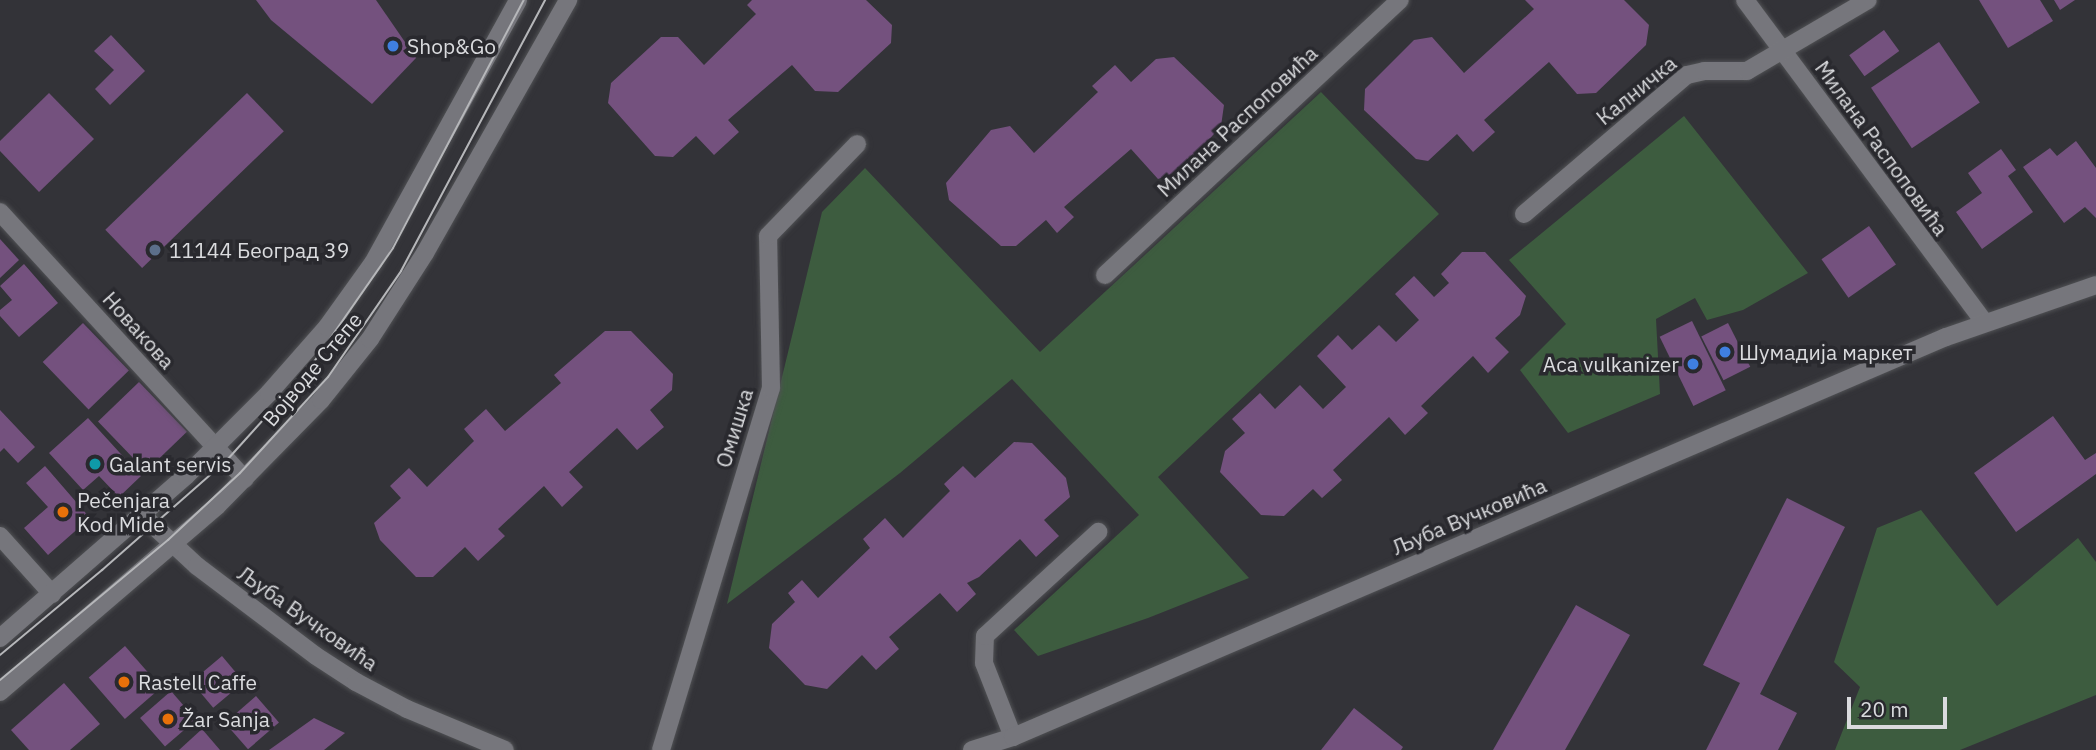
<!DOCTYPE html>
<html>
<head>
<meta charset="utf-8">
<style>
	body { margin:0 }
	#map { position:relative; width:2096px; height:750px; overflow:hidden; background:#333338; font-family:"IBM Plex Sans",sans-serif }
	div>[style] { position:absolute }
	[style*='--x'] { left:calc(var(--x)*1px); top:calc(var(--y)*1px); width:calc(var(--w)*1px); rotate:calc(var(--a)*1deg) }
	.green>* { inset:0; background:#3d5c3f }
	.building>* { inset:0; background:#74517e; transform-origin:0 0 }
	.roads { filter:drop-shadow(0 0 2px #505154) drop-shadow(0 0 2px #505154) }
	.street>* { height:18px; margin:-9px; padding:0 9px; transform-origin:9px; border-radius:9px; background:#76767c }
	.secondary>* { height:18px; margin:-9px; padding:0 9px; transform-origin:9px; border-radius:9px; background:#76767c }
	.tram>* { height:2px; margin:-1px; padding:0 1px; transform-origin:1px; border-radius:1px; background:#b6b7ba }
	.dots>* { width:19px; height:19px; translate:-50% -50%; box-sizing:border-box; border:4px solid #29292e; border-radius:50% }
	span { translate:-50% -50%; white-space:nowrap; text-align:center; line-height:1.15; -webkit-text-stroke:7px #29292e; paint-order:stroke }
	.poi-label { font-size:21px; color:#dadbde }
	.left { translate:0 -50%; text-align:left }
	.right { translate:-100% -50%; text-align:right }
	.street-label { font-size:21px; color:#dadbde }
	.scale { position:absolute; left:1847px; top:697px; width:100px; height:32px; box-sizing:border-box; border:4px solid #dadbde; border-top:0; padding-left:9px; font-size:21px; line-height:24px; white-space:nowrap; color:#dadbde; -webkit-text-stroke:5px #29292e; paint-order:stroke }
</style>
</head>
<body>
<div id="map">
	<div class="green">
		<div style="clip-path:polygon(1321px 92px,1439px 214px,1158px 477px,1249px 578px,1148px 618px,1038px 656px,1014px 630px,1139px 515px,1012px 379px,900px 473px,727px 604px,822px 212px,865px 168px,1040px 352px)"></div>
		<div style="clip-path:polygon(1684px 116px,1808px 273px,1743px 310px,1707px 320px,1695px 298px,1656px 319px,1660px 394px,1568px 433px,1520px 370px,1566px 324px,1509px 260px)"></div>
		<div style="clip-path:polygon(1921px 510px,1997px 606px,2078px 538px,2096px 562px,2096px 695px,1960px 750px,1835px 750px,1860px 687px,1834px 662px,1877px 528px)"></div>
	</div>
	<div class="building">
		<div style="clip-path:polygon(256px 0,376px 0,416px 58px,372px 104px,271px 20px)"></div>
		<div style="clip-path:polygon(752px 0,866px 0,892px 25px,891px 43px,838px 92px,815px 91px,792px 65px,728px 120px,739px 132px,714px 155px,696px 136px,673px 157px,655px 156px,608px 103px,611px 83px,661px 37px,678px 37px,704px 65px,756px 14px,747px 5px)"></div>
		<div style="clip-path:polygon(1525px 0,1624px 0,1649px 25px,1646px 45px,1596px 93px,1577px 94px,1549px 62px,1484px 120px,1495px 132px,1473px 152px,1457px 134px,1428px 161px,1416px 159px,1364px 110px,1365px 89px,1414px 40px,1432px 37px,1464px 73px,1534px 9px)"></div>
		<div style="clip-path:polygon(1979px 0,2040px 0,2053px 21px,2008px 48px)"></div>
		<div style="clip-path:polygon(2054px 0,2075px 0,2060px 10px)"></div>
		<div style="left:1884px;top:30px;width:26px;height:43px;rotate:54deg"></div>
		<div style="clip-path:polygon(111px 35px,145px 71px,110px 105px,95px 89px,114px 70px,94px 51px)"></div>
		<div style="left:1939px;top:42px;width:73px;height:82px;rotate:56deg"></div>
		<div style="clip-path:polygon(1174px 57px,1224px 105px,1221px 126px,1182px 170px,1158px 179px,1131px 149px,1064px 207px,1074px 217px,1057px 233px,1046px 220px,1016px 246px,1001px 246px,949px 200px,946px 183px,991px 130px,1010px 126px,1034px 153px,1098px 92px,1092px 86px,1115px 65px,1131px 82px,1156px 59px)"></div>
		<div style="clip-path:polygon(49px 93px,94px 139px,39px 192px,0 151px,0 141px)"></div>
		<div style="left:247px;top:93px;width:53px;height:197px;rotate:46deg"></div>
		<div style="clip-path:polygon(2076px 141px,2096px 168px,2096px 218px,2085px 207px,2064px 223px,2023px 167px,2050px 148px,2057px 156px)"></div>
		<div style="clip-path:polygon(2001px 149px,2016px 170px,2008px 176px,2033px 212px,1982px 249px,1956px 212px,1982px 193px,1968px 173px)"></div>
		<div style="left:1869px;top:226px;width:47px;height:58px;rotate:55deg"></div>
		<div style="clip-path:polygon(0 239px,19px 260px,0 278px)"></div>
		<div style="clip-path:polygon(1462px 252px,1485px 252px,1526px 296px,1520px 315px,1495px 338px,1509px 352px,1488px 373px,1473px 356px,1421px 406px,1428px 413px,1405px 435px,1389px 417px,1333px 470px,1342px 480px,1322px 498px,1313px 489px,1284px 516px,1261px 515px,1220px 472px,1225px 451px,1245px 433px,1232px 419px,1260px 393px,1275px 409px,1300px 385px,1323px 409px,1346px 387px,1317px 356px,1338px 335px,1352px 350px,1379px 325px,1396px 342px,1419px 320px,1395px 294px,1414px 276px,1434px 297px,1449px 283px,1441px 274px)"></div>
		<div style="clip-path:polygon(24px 264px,58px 303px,19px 337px,0 316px,0 310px,12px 300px,0 286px)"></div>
		<div style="left:1692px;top:321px;width:77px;height:36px;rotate:64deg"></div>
		<div style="left:83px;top:323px;width:66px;height:56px;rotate:46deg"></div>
		<div style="left:1728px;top:323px;width:49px;height:30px;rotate:63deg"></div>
		<div style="clip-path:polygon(605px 331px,631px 331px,673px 374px,672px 390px,650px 410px,664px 427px,637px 450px,617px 428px,569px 472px,583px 487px,562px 507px,544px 486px,498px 529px,505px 536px,478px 561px,465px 547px,433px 577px,416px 577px,380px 540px,374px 523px,401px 498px,390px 486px,409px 468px,427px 487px,474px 441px,464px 429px,486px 409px,505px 431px,561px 383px,554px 375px)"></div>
		<div style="left:139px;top:382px;width:69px;height:57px;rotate:46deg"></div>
		<div style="clip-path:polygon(0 410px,35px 447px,18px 463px,4px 448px,0 452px)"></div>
		<div style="clip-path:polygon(2053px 416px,2085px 460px,2096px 453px,2096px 474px,2016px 532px,1974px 473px)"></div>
		<div style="clip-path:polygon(88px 418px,141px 476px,119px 497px,99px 476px,83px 490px,49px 453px)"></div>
		<div style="clip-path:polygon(1014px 442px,1032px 443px,1066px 478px,1070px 497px,1044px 520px,1059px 536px,1036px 557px,1020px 539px,979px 577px,967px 583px,976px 594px,957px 612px,940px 593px,889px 637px,899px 649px,876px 670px,862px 655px,827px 689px,805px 685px,769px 648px,772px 624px,795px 602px,788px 593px,802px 580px,818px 598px,870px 548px,863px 539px,885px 518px,903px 538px,950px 491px,944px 484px,963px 466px,975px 478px)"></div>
		<div style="clip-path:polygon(45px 466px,90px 518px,48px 555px,24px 528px,48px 507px,26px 483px)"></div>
		<div style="clip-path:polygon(1787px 498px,1845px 527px,1760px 694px,1797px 713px,1778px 750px,1706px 750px,1740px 683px,1703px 665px)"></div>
		<div style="clip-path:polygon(1576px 605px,1630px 635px,1565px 750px,1493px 750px)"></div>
		<div style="left:125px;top:646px;width:55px;height:48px;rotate:49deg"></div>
		<div style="left:222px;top:656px;width:34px;height:40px;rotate:50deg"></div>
		<div style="clip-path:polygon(64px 683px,100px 724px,70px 750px,29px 750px,11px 730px)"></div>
		<div style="left:171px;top:691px;width:38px;height:41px;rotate:49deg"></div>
		<div style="left:256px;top:696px;width:35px;height:41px;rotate:49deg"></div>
		<div style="clip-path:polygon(1354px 708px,1403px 747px,1401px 750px,1321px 750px)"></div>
		<div style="clip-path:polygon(314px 718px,345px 733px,324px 750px,269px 750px)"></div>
		<div style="clip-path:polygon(202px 729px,220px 750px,179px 750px)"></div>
	</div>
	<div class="roads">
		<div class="street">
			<div style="--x:1745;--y:0;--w:401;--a:53.4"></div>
			<div style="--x:0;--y:212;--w:362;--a:47.5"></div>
			<div style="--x:1524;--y:214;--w:214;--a:-40.5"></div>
			<div style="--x:1687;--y:75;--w:17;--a:-13"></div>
			<div style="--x:1704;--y:71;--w:43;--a:0"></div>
			<div style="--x:1747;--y:71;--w:140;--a:-30.4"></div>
			<div style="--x:1105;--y:275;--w:403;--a:-43"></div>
			<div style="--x:141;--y:514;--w:76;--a:42.9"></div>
			<div style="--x:197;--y:566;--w:149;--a:37.1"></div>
			<div style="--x:316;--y:656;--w:48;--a:33"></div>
			<div style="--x:356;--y:682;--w:58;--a:27.9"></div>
			<div style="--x:407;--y:709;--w:106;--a:22.7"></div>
			<div style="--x:0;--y:536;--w:78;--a:48.1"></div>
			<div style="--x:1013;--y:737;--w:79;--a:-111.4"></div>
			<div style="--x:984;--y:663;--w:27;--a:-88"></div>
			<div style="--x:985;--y:636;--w:154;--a:-42.6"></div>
			<div style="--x:661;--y:750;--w:378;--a:-73.1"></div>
			<div style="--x:771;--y:388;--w:152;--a:-91.1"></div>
			<div style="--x:768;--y:236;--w:128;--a:-45.9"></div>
			<div style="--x:972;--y:750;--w:43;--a:-17.6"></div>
			<div style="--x:1013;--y:737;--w:1015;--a:-23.21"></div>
			<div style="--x:1946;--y:337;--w:159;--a:-19.1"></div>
		</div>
		<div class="secondary">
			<div style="--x:0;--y:638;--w:247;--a:-41.1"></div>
			<div style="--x:186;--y:476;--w:117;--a:-45"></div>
			<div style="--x:269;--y:393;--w:88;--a:-48.7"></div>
			<div style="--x:327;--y:327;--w:79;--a:-54.3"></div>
			<div style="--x:373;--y:263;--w:300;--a:-61.1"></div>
			<div style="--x:0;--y:692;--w:286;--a:-40.6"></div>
			<div style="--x:217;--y:506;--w:148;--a:-45.5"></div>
			<div style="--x:321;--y:400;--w:78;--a:-51.2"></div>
			<div style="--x:370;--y:339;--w:102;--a:-57.4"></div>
			<div style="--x:425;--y:253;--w:291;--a:-60.5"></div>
		</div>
	</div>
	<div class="tram">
		<div style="--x:0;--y:655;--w:133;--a:-39.8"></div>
		<div style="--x:102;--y:570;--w:167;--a:-41.3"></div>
		<div style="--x:227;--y:460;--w:122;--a:-48"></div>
		<div style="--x:309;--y:369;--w:147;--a:-55.2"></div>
		<div style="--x:393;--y:248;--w:280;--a:-62.2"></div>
		<div style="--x:0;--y:680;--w:219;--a:-39.8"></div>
		<div style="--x:168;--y:540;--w:98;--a:-42.9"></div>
		<div style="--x:240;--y:473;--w:130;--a:-47.5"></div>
		<div style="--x:328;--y:377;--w:129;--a:-55.4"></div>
		<div style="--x:401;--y:271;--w:307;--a:-62"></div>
	</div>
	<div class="dots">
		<div style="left:393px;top:46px;background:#3f7fe0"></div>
		<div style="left:155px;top:250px;background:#5c6f8a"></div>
		<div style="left:1725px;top:352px;background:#3f7fe0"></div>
		<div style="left:1693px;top:364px;background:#3f7fe0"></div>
		<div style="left:95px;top:464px;background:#0f9aa8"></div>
		<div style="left:63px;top:512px;background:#e8710a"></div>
		<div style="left:124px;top:682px;background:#e8710a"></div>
		<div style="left:168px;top:719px;background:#e8710a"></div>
	</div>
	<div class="poi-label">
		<span class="left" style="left:407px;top:46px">Shop&amp;Go</span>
		<span class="left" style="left:169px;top:250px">11144 Београд 39</span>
		<span class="left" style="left:1739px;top:352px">Шумадија маркет</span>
		<span class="right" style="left:1679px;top:364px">Aca vulkanizer</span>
		<span class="left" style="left:109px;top:464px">Galant servis</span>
		<span class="left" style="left:77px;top:512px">Pečenjara<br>Kod Mide</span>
		<span class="left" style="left:138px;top:682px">Rastell Caffe</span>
		<span class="left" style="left:182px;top:719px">Žar Sanja</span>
	</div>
	<div class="street-label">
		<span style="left:1636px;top:90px;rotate:-39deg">Калничка</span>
		<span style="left:1237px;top:121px;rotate:-43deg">Милана Распоповића</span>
		<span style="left:1882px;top:148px;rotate:54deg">Милана Распоповића</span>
		<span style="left:139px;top:330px;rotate:48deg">Новакова</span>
		<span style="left:312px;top:369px;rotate:-50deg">Војводе Степе</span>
		<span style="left:734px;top:428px;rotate:-73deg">Омишка</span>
		<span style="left:1469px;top:516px;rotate:-23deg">Љуба Вучковића</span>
		<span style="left:308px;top:618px;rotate:35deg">Љуба Вучковића</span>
	</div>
	<div class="scale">20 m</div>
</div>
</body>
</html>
